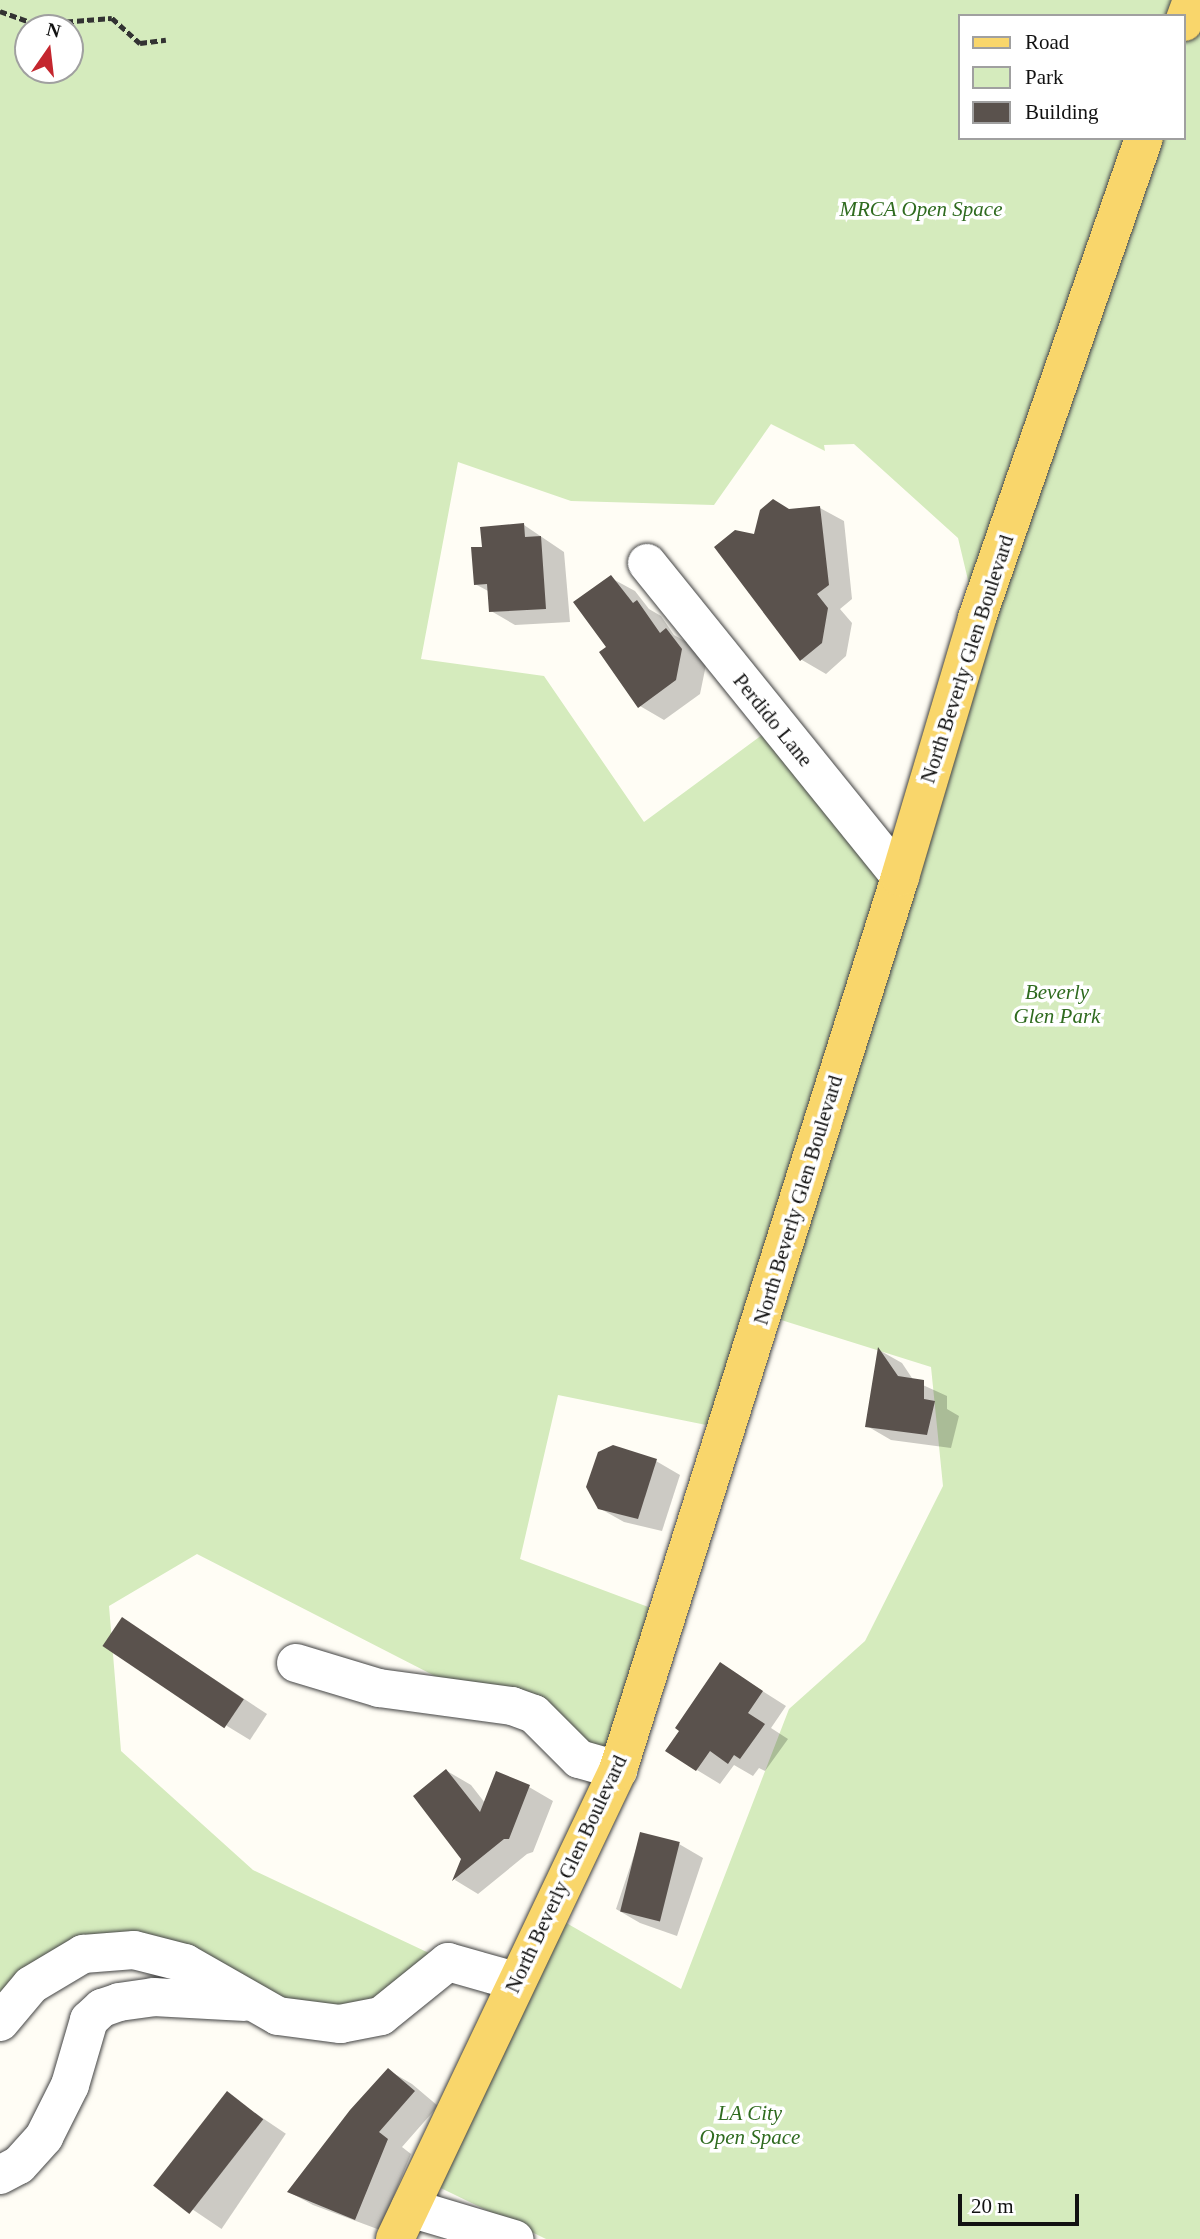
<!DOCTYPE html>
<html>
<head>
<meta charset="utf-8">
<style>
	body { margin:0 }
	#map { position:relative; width:1200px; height:2239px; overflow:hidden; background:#fffdf5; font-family:"Times New Roman",serif }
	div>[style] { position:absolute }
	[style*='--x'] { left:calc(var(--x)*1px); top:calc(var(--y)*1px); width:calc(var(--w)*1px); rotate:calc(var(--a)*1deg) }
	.green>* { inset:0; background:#d5ebbd }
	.shadow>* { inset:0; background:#0003; transform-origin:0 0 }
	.building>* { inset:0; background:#5a524d; transform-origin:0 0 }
	.path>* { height:4.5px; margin-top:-2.25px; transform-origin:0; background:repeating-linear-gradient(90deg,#333 0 7px,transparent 0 10.5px) }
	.roads { filter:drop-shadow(0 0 2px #444) drop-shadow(0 0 2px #444) }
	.minor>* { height:38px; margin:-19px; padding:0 19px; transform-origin:19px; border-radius:19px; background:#fff }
	.major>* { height:38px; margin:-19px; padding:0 19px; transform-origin:19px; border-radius:19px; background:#f9d66b }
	span { translate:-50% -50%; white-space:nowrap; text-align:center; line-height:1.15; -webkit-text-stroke:7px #fff; paint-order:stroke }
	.park-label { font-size:21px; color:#2f6b1f; font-style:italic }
	.street-label { font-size:21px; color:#111 }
	.legend { position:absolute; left:958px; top:14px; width:228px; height:126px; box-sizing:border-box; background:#fff; border:2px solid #a0a0a0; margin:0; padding:9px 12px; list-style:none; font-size:21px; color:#111 }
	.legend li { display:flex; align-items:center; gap:14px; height:35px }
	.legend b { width:35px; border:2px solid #a0a0a0 }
	.north { position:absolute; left:14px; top:14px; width:70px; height:70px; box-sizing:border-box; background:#fff; border:2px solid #a0a0a0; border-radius:50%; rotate:14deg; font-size:19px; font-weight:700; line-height:28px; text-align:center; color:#111 }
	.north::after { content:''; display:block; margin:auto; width:24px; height:32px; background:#c4262e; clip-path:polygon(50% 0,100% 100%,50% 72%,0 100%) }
	.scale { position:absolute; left:958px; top:2194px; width:121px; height:32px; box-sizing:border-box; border:4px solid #111; border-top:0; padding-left:9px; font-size:21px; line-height:24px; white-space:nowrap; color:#111; -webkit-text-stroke:5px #fff; paint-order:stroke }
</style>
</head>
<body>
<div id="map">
	<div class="green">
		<div style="clip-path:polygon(evenodd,0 0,1200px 0,1200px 2239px,546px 2239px,422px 2179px,549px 1913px,681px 1989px,789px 1709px,865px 1641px,943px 1486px,931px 1367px,762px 1314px,726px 1429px,558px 1395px,520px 1559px,667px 1614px,618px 1770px,197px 1554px,109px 1606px,121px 1751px,253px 1870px,448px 1962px,340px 2024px,134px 1950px,0 1997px,0 0,960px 16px,1184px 16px,1184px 138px,960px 138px,960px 16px,0 0,28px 28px,70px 28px,70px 70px,28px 70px,28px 28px,0 0,771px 424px,825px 451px,824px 445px,854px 444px,958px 538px,977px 618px,900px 876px,777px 724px,644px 822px,544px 676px,421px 659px,458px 462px,571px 501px,714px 505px,771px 424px)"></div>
	</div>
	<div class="shadow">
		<div style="clip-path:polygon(820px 508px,844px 521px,852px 599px,840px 609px,852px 623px,846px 656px,826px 674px,802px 660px,756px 536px)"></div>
		<div style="clip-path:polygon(524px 525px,564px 552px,570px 622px,515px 625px,491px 611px,490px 592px,475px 584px,484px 548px)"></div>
		<div style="clip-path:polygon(611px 578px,635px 591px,649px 609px,661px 616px,674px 635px,690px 644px,706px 665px,700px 694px,664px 720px,640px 706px,609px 647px)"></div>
		<div style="clip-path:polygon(879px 1350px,902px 1363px,914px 1381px,947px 1396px,947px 1409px,959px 1416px,951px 1448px,891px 1440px,867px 1426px)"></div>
		<div style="clip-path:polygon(656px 1461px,680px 1475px,662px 1531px,624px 1522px,599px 1508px)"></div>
		<div style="clip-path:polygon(146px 1634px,267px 1714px,250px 1740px,227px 1726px)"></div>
		<div style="clip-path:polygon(720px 1664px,786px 1706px,771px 1728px,788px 1739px,765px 1771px,759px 1768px,753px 1776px,734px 1765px,720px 1784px,697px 1770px)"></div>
		<div style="clip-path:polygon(447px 1771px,471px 1785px,485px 1803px,529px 1787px,553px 1801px,533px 1852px,527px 1854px,478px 1894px,455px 1880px,463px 1858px)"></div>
		<div style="clip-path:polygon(641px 1834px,679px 1844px,703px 1858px,677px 1936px,640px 1923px,616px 1909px)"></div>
		<div style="clip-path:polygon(388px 2070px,412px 2084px,438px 2106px,402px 2147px,411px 2154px,380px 2230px,313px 2205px,289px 2192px)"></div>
		<div style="left:227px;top:2094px;width:71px;height:115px;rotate:34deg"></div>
	</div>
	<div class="building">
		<div style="clip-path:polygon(773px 499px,789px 509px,820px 506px,829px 585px,817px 594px,828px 608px,822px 643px,800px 661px,714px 547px,735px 530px,754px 534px,760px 510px)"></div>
		<div style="clip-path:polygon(524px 523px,525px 537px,541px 536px,546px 609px,489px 612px,487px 584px,474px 585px,471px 547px,482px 547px,480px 527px)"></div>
		<div style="clip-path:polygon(611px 575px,633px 603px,637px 600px,660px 633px,666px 628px,682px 649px,676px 680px,638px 708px,599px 652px,606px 647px,573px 602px)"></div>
		<div style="clip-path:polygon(878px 1347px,898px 1376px,924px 1380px,924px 1399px,935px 1401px,927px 1435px,865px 1427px)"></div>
		<div style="clip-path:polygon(613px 1445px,657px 1459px,638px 1519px,598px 1509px,586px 1487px,598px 1452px)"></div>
		<div style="left:122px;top:1617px;width:147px;height:35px;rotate:34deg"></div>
		<div style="clip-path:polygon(720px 1662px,763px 1691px,748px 1713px,765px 1724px,740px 1759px,734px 1755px,728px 1764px,710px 1751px,696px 1771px,665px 1751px,679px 1731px,675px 1728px)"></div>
		<div style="clip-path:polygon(446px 1769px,480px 1812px,496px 1771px,530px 1785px,509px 1839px,504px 1839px,452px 1881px,461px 1859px,413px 1796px)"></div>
		<div style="left:640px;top:1832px;width:41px;height:82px;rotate:14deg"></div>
		<div style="clip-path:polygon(388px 2068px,415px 2091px,379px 2132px,388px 2139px,355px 2220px,287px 2192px,350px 2110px)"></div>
		<div style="left:227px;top:2091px;width:46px;height:120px;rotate:38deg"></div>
	</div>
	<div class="path">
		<div style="--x:0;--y:11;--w:37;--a:20"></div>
		<div style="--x:35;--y:24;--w:77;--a:-4.5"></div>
		<div style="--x:112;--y:18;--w:38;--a:42"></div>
		<div style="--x:140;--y:43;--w:26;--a:-7"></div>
	</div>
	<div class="roads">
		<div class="minor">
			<div style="--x:647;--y:563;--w:403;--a:51.1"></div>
			<div style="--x:296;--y:1663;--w:87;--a:16.8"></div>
			<div style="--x:379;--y:1688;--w:134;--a:7.7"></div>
			<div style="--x:512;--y:1706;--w:23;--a:20"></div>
			<div style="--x:534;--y:1714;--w:64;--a:45"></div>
			<div style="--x:579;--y:1759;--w:41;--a:15.8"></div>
			<div style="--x:0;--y:2022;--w:48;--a:-50"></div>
			<div style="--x:31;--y:1985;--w:61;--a:-30.8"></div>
			<div style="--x:83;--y:1954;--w:51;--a:-4.5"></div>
			<div style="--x:134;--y:1950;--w:53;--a:14.3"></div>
			<div style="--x:185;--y:1963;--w:107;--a:29.7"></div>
			<div style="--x:278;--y:2016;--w:63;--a:7.4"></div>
			<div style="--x:340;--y:2024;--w:42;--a:-11"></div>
			<div style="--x:381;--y:2016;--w:86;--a:-38.9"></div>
			<div style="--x:448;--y:1962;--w:70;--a:15.8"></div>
			<div style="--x:0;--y:2175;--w:21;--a:-28"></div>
			<div style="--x:19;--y:2165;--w:38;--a:-48"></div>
			<div style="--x:44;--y:2137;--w:58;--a:-63.4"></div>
			<div style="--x:70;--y:2085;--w:68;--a:-73.7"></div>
			<div style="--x:89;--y:2020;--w:18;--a:-43"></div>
			<div style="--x:102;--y:2008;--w:18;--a:-19"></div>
			<div style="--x:119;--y:2002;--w:35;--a:-8"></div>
			<div style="--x:154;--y:1997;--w:91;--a:3.1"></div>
			<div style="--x:410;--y:2208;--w:109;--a:16.6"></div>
		</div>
		<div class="major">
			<div style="--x:1184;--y:22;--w:23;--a:-70"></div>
			<div style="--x:395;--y:2239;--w:519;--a:-64.57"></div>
			<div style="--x:618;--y:1770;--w:936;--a:-72.47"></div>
			<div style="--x:900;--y:877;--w:270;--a:-73.4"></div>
			<div style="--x:977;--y:618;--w:508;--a:-70.82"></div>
		</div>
	</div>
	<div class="park-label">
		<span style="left:921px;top:209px">MRCA Open Space</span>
		<span style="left:1057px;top:1004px">Beverly<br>Glen Park</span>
		<span style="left:750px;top:2125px">LA City<br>Open Space</span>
	</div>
	<div class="street-label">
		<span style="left:967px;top:659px;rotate:-72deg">North Beverly Glen Boulevard</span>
		<span style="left:773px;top:720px;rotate:51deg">Perdido Lane</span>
		<span style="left:798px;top:1200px;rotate:-73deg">North Beverly Glen Boulevard</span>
		<span style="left:566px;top:1874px;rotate:-65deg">North Beverly Glen Boulevard</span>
	</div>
	<ul class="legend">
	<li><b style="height:9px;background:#f9d66b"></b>Road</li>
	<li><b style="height:19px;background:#d5ebbd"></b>Park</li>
	<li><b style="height:19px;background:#5a524d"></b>Building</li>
	</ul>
	<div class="north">N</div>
	<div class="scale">20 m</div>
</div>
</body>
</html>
